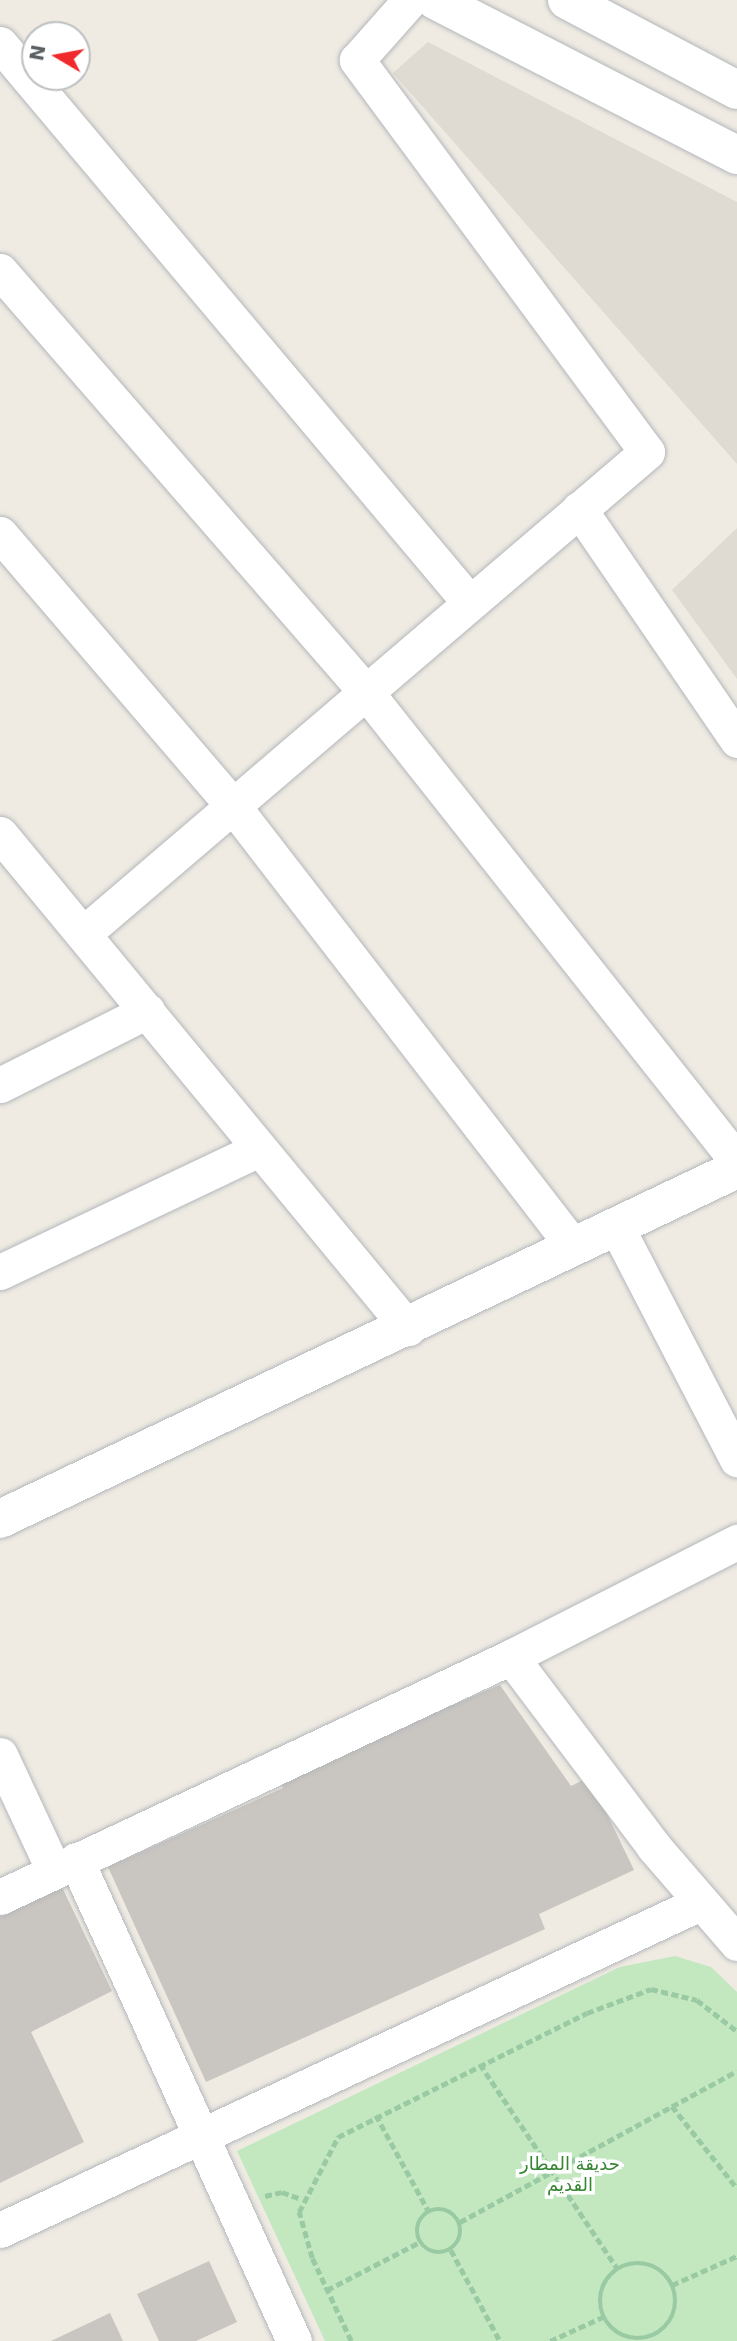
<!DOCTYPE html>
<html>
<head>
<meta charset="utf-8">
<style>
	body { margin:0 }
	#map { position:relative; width:737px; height:2341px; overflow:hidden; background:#efebe3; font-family:"DejaVu Sans","Noto Sans Arabic",sans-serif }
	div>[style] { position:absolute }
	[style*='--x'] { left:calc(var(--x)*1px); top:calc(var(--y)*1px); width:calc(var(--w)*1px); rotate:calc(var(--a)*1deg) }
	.education>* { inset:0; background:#dfdad2 }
	.green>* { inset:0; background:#c3e7bf }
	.building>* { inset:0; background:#c9c5c0 }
	.path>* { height:4.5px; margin-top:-2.25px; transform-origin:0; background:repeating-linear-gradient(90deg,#99caa3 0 7px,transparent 0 10.5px) }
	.path>.ring { margin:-2.25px; padding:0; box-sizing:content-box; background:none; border:4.5px solid #99caa3; border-radius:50% }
	.roads { filter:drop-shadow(0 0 2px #b4b7bb) drop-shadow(0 0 2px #b4b7bb) }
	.street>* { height:35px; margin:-17.5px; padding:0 17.5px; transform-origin:17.5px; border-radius:17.5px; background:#fff }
	.secondary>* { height:38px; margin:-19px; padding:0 19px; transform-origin:19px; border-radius:19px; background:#fff }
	span { translate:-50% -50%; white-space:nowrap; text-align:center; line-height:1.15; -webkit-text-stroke:7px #fff; paint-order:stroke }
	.park-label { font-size:18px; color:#368532 }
	.north { position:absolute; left:21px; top:21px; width:70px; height:70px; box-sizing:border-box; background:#fff; border:2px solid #bdbfc1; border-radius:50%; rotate:280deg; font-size:19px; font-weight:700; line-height:28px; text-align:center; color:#5b6065 }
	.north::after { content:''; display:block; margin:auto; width:24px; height:32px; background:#ef292c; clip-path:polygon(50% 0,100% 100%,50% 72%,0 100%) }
</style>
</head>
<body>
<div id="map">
	<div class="education">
		<div style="clip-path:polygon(428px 42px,737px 202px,737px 464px,393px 73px)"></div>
		<div style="clip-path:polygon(737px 528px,737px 679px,672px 590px)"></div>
	</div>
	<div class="green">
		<div style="clip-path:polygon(675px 1956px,711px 1967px,737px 1992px,737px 2341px,325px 2341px,237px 2151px,620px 1967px)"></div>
	</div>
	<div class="building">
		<div style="clip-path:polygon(500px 1685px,571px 1786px,589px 1777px,634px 1870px,539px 1914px,545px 1929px,206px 2082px,108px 1867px,283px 1788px,279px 1778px)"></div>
		<div style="clip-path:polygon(59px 1881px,112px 1991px,31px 2032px,84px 2142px,0 2183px,0 1911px)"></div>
		<div style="clip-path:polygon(209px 2261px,237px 2322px,196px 2341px,159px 2341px,137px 2294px)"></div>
		<div style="clip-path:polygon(110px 2313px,123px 2341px,51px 2341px)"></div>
	</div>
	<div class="path">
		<div style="--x:480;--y:2064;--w:247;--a:56.1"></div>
		<div style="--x:672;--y:2106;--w:105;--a:51.6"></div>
		<div style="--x:376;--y:2115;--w:111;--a:61.3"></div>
		<div style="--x:265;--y:2196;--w:17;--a:-13"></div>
		<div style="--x:282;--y:2192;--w:20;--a:20"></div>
		<div class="ring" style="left:417px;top:2209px;width:39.5px;height:39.5px"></div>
		<div style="--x:460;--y:2222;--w:315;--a:-28.6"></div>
		<div style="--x:451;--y:2250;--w:103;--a:61.7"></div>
		<div class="ring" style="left:600px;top:2263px;width:71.5px;height:71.5px"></div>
		<div style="--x:672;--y:2285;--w:71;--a:-24"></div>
		<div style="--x:327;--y:2290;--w:105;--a:-27.3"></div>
		<div style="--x:351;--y:2341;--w:92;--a:-115.2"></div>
		<div style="--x:312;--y:2258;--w:48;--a:-105.8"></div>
		<div style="--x:299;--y:2212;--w:85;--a:-62.5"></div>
		<div style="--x:338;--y:2137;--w:278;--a:-26.5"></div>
		<div style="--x:587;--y:2013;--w:68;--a:-20.6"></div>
		<div style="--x:651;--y:1989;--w:47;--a:13.4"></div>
		<div style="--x:697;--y:2000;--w:51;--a:37.8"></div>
		<div style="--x:550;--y:2341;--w:58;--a:-24.4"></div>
	</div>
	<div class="roads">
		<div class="street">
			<div style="--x:0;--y:44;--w:730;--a:49.94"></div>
			<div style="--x:0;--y:271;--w:558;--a:49"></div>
			<div style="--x:366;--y:692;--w:598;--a:51.65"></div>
			<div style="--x:579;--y:509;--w:280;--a:55.6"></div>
			<div style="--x:0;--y:534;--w:358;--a:49.4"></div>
			<div style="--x:233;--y:806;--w:556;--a:52.31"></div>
			<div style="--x:0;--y:834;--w:641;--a:50.45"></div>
			<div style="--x:83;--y:934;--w:742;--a:-40.52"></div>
			<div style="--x:647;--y:452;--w:488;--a:-126.5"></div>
			<div style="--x:357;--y:60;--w:80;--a:-48.5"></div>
			<div style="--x:0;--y:1085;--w:165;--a:-26.7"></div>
			<div style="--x:616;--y:1226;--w:263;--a:62.6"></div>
			<div style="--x:0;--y:1272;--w:287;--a:-25.4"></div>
			<div style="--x:511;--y:1657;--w:238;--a:53"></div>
			<div style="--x:654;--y:1847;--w:127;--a:49.2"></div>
			<div style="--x:0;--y:1755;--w:128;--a:65"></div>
			<div style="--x:76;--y:1860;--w:528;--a:65.62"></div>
			<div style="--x:0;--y:1897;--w:565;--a:-25.16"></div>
			<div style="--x:511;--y:1657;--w:254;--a:-27"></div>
			<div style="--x:0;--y:2230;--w:773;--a:-25.04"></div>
		</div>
		<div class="secondary">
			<div style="--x:435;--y:0;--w:339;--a:27.2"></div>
			<div style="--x:567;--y:0;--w:192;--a:27.9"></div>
			<div style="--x:0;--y:1519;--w:816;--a:-25.4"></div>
		</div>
	</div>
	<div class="park-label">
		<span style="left:570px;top:2175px">حديقة المطار<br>القديم</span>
	</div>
	<div class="north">N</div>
</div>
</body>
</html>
